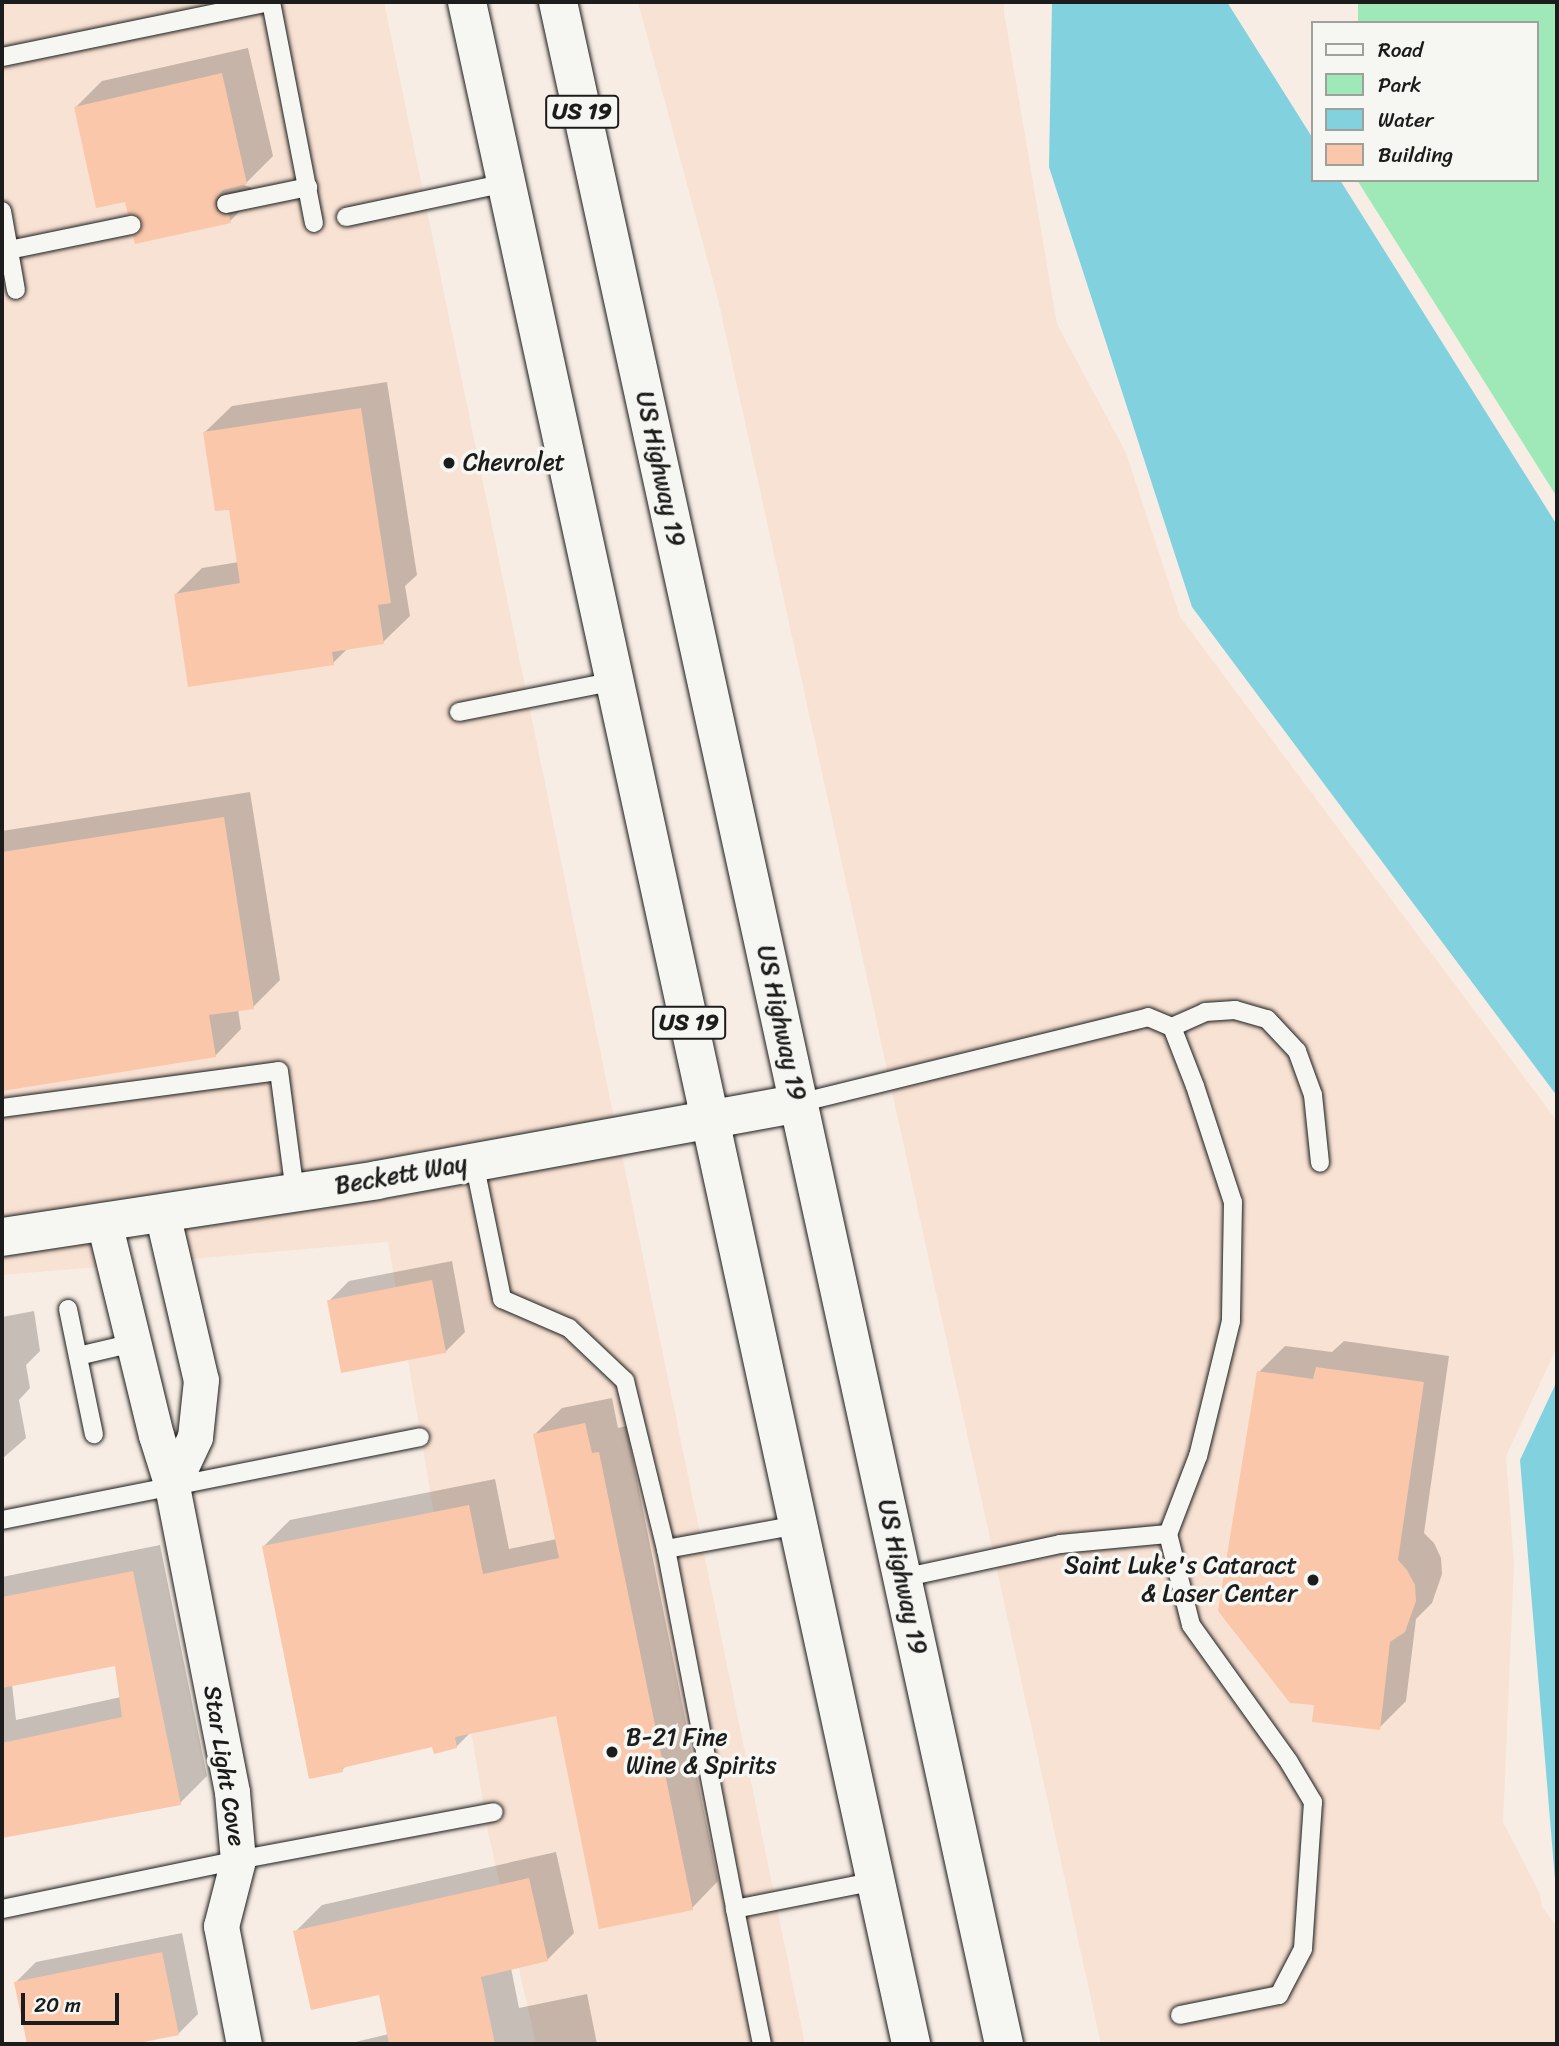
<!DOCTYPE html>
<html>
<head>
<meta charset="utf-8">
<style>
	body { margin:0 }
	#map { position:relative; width:1559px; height:2046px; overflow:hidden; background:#f7ede4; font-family:Sriracha,sans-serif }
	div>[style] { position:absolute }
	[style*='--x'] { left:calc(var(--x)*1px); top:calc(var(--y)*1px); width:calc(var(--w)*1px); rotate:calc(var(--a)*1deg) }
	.built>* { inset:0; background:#f8e2d3 }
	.green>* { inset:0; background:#9fe9b8 }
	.water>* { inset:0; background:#82d1df }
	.shadow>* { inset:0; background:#0003 }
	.building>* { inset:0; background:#fac7ab; transform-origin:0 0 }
	.roads { filter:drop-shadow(0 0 2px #1c1c1c) drop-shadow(0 0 2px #1c1c1c) }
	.service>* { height:18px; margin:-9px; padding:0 9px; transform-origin:9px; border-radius:9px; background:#f6f6f2 }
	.minor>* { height:35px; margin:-17.5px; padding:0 17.5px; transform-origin:17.5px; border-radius:17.5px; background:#f6f6f2 }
	.tertiary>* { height:38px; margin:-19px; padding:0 19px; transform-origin:19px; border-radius:19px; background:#f6f6f2 }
	.trunk>* { height:38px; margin:-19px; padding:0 19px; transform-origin:19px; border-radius:19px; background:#f6f6f2 }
	.dots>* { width:19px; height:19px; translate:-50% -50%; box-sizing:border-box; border:4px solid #f6f6f2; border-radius:50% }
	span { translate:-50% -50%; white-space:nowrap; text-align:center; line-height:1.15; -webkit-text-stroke:7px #f6f6f2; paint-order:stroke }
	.shield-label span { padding:2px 5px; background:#f6f6f2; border:2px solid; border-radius:5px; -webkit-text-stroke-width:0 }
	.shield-label { font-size:23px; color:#1c1c1c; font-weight:700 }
	.poi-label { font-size:24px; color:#1c1c1c }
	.left { translate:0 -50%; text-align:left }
	.right { translate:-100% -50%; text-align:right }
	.street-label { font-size:24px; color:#1c1c1c }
	.frame { position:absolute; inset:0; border:4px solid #1c1c1c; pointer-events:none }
	.legend { position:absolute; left:1311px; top:21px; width:228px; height:161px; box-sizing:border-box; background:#f6f6f2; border:2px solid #9f9f9c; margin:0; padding:9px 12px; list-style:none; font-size:21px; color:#1c1c1c }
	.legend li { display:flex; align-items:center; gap:14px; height:35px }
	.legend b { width:35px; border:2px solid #9f9f9c }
	.scale { position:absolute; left:21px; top:1993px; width:98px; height:32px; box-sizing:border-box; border:4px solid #1c1c1c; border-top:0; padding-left:9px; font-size:21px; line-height:24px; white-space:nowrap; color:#1c1c1c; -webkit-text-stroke:5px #f6f6f2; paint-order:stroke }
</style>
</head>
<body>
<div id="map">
	<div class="built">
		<div style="clip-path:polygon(2px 2px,384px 2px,614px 1118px,373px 1162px,2px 1218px)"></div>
		<div style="clip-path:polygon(638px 2px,1004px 2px,1004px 12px,1057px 324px,1126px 453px,1180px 617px,1557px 1121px,1557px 1347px,1506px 1456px,1514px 1565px,1503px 1822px,1540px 1894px,1542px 1907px,1557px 1927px,1557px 2044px,1101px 2044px,718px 299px)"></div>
		<div style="clip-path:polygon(622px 1155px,805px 2044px,536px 2044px,488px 1832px,388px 1242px,190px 1259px,183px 1229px,380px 1199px)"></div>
		<div style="clip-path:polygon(92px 1242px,98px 1267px,2px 1275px,2px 1256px)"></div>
	</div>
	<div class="green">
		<div style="clip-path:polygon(1358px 2px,1557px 2px,1557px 497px,1357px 180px,1536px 180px,1536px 23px,1358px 23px)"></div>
	</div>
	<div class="water">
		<div style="clip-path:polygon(1052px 2px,1227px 2px,1312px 137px,1312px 180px,1340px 180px,1557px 525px,1557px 1096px,1192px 607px,1049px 167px)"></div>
		<div style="clip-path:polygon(1557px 1381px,1557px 1903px,1520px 1460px)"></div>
	</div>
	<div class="shadow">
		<div style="clip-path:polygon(248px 48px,273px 156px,244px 185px,255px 189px,256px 195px,230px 221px,143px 229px,144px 221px,127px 200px,76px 107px,102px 81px)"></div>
		<div style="clip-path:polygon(387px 382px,417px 575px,405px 586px,410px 616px,383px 642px,348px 648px,333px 663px,176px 594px,202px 568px,239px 562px,231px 508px,205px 432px,232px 406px)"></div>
		<div style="clip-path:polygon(250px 792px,280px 980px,253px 1007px,238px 1009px,241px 1029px,215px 1056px,2px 1089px,2px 831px)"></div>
		<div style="clip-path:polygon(452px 1261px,465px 1332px,445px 1352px,329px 1301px,349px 1281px)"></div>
		<div style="clip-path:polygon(34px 1311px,40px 1351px,26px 1365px,30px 1388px,19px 1400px,26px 1438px,2px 1459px,2px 1317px)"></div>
		<div style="clip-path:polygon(1344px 1341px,1449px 1356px,1424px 1533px,1434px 1543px,1441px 1558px,1442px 1574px,1432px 1603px,1416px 1619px,1406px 1701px,1379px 1728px,1316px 1704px,1259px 1372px,1285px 1346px,1332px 1352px)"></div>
		<div style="clip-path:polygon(612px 1398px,618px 1428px,626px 1426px,718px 1881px,692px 1908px,557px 1714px,471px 1732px,457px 1746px,434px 1745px,348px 1764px,342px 1770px,263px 1547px,290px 1520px,495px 1479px,509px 1549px,557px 1539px,535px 1434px,562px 1408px)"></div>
		<div style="clip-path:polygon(evenodd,160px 1545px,207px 1776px,180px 1803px,2px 1837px,2px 1577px,160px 1545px,117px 1664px,121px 1697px,16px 1720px,12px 1684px,117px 1664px)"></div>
		<div style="clip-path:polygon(556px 1852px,574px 1933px,547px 1960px,511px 1968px,519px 2008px,587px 1994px,597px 2044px,347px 2044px,389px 2034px,380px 1993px,295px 1932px,322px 1905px)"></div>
		<div style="clip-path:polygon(182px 1933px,198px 2014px,178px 2034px,117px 2044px,28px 2044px,16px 1982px,36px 1962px)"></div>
	</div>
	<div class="building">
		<div style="clip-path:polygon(222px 73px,247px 184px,223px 190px,215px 200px,217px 211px,229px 215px,231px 223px,135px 244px,133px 236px,141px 229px,142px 222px,135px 215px,128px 214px,125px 202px,96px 208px,74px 107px)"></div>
		<div style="clip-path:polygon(361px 408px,391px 603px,378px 605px,384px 644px,332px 652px,334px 665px,188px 687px,174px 594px,240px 583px,229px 510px,215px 511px,203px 432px)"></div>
		<div style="clip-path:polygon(224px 817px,254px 1009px,209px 1015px,216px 1057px,2px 1091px,2px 852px)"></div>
		<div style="left:432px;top:1280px;width:74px;height:107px;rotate:79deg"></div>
		<div style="clip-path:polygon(1316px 1367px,1424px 1382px,1398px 1560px,1407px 1570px,1415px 1585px,1416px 1601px,1405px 1632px,1390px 1642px,1380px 1730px,1312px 1722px,1314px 1705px,1290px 1703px,1218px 1611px,1257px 1371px,1313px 1379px)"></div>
		<div style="clip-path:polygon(585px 1423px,592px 1453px,599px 1452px,693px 1910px,599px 1929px,556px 1716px,455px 1737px,457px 1748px,434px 1754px,432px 1747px,342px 1768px,343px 1772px,309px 1779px,262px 1546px,469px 1505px,483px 1574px,559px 1558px,533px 1434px)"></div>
		<div style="clip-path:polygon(133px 1571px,181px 1805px,2px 1838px,2px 1743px,122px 1717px,115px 1666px,2px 1688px,2px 1597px)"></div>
		<div style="clip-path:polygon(529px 1878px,548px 1961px,481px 1977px,495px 2044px,389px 2044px,379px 1995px,311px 2010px,293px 1931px)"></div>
		<div style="clip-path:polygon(162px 1952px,179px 2035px,134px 2044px,27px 2044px,14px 1982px)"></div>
	</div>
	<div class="roads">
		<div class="service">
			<div style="--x:271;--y:2;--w:225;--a:79"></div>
			<div style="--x:2;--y:57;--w:273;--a:-11.6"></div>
			<div style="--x:226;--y:204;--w:84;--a:-11.7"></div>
			<div style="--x:2;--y:211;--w:80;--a:80"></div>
			<div style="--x:346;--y:217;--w:164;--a:-12"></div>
			<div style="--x:9;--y:250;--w:125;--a:-11.6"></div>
			<div style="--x:459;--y:712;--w:159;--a:-11.2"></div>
			<div style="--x:1172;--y:1027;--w:36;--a:-24"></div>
			<div style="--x:1205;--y:1012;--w:30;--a:-4"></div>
			<div style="--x:1235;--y:1010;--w:33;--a:16"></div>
			<div style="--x:1267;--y:1019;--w:44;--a:46.8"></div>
			<div style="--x:1297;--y:1051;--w:47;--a:70"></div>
			<div style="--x:1313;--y:1095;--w:68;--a:84.1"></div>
			<div style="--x:799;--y:1103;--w:359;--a:-13.8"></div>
			<div style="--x:1148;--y:1017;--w:26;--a:23"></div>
			<div style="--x:1172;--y:1027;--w:63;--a:68.7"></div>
			<div style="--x:1195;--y:1086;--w:122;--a:71.9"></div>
			<div style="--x:1233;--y:1202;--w:119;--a:91"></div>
			<div style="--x:1231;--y:1321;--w:139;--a:103.7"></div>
			<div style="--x:1198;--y:1456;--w:84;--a:111"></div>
			<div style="--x:1168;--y:1534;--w:94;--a:75.8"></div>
			<div style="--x:1191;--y:1625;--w:168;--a:54.4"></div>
			<div style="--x:1289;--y:1762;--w:47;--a:59"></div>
			<div style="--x:1313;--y:1802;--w:147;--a:93.9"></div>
			<div style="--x:1303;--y:1949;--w:52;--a:117.6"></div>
			<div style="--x:1279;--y:1995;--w:101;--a:168.6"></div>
			<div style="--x:2;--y:1108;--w:279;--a:-7.6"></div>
			<div style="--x:279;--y:1071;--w:123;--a:82.5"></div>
			<div style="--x:474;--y:1162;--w:140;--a:78.4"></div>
			<div style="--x:502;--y:1299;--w:73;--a:23.4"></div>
			<div style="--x:569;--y:1328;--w:77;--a:43.4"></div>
			<div style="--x:625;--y:1381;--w:173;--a:76.3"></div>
			<div style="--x:68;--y:1309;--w:128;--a:78.3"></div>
			<div style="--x:78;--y:1356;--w:57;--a:-13.1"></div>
			<div style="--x:2;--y:1520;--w:426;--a:-11.2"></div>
			<div style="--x:798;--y:1525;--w:134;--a:169.7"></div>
			<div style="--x:666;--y:1549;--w:367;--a:79.1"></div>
			<div style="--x:735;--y:1909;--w:144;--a:-11.2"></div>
			<div style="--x:902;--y:1578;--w:162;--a:-12.1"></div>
			<div style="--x:1060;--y:1544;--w:108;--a:-5.3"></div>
			<div style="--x:2;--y:1909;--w:241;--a:-11.7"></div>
			<div style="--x:238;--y:1860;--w:260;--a:-10.6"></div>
			<div style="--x:735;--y:1909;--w:138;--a:78.7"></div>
		</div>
		<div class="minor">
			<div style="--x:162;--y:1213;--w:171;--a:76.9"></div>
			<div style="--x:201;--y:1380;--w:57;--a:96"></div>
			<div style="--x:195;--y:1437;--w:54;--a:115.1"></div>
			<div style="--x:104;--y:1222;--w:219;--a:76.3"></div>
			<div style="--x:156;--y:1435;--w:53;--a:72.6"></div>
			<div style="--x:172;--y:1486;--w:312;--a:78.9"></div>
			<div style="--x:232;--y:1792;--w:68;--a:85"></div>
			<div style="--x:238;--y:1860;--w:68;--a:104.4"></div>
			<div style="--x:221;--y:1926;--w:120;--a:79"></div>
		</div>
		<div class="tertiary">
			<div style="--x:2;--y:1237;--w:379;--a:-8.6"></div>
			<div style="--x:377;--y:1180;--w:429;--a:-10.3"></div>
		</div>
		<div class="trunk">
			<div style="--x:467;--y:2;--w:2090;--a:77.73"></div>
			<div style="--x:558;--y:2;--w:2090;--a:77.68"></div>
		</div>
	</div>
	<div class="dots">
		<div style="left:449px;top:463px;background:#1c1c1c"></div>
		<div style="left:1313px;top:1580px;background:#1c1c1c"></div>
		<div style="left:612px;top:1752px;background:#1c1c1c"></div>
	</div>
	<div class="shield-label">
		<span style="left:582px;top:112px">US 19</span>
		<span style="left:689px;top:1023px">US 19</span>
	</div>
	<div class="poi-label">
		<span class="left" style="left:463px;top:463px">Chevrolet</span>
		<span class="right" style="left:1297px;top:1580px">Saint Luke's Cataract<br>&amp; Laser Center</span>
		<span class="left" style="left:626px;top:1752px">B-21 Fine<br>Wine &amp; Spirits</span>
	</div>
	<div class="street-label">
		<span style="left:660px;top:469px;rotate:78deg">US Highway 19</span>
		<span style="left:781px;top:1023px;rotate:78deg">US Highway 19</span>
		<span style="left:401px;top:1175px;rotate:-10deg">Beckett Way</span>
		<span style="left:902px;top:1577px;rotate:78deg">US Highway 19</span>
		<span style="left:224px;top:1766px;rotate:81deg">Star Light Cove</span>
	</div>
	<div class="frame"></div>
	<ul class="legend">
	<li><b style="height:9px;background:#f6f6f2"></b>Road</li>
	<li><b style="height:19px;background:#9fe9b8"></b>Park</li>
	<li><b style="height:19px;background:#82d1df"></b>Water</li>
	<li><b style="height:19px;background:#fac7ab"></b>Building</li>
	</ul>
	<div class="scale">20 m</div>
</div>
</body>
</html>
